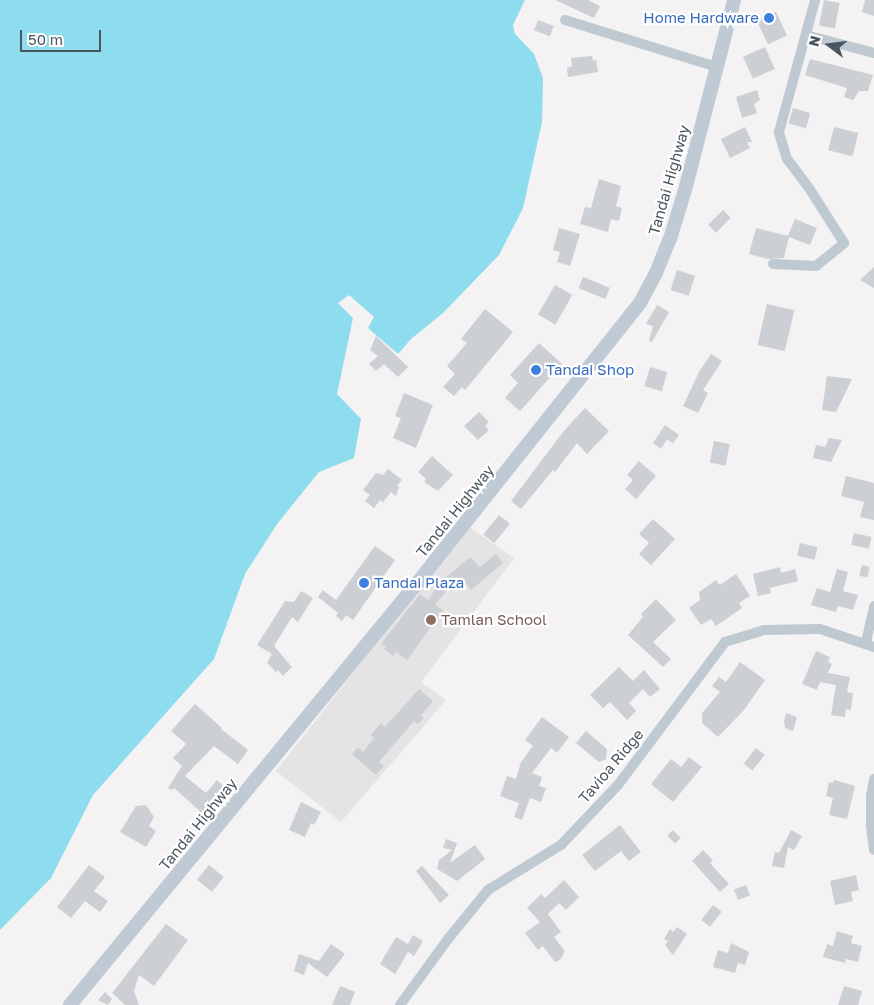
<!DOCTYPE html>
<html>
<head>
<meta charset="utf-8">
<style>
	body { margin:0 }
	#map { position:relative; width:874px; height:1005px; overflow:hidden; background:#f4f2f2; font-family:"Golos Text",sans-serif }
	div>[style] { position:absolute }
	[style*='--x'] { left:calc(var(--x)*1px); top:calc(var(--y)*1px); width:calc(var(--w)*1px); rotate:calc(var(--a)*1deg) }
	.education>* { inset:0; background:#e5e3e4 }
	.water>* { inset:0; background:#8dddee }
	.building>* { inset:0; background:#cccfd4; transform-origin:0 0 }
	.street>* { height:10px; margin:-5px; padding:0 5px; transform-origin:5px; border-radius:5px; background:#bfc9d1 }
	.secondary>* { height:14px; margin:-7px; padding:0 7px; transform-origin:7px; border-radius:7px; background:#bfcad5 }
	.dots>* { width:14px; height:14px; translate:-50% -50%; box-sizing:border-box; border:2px solid #fff; border-radius:50% }
	span { translate:-50% -50%; white-space:nowrap; text-align:center; line-height:1.15; -webkit-text-stroke:4.5px #fff; paint-order:stroke }
	.shop-label { font-size:15px; color:#366cbe }
	.right { translate:-100% -50%; text-align:right }
	.left { translate:0 -50%; text-align:left }
	.street-label { font-size:15px; color:#495660 }
	.education-label { font-size:15px; color:#785e54 }
	.north { position:absolute; left:804px; top:20px; width:50px; height:50px; -webkit-text-stroke:4px #fff; paint-order:stroke; rotate:285deg; font-size:14px; font-weight:700; line-height:20px; text-align:center; color:#495660 }
	.north::after { content:''; display:block; margin:auto; width:18px; height:22px; background:#495660; clip-path:polygon(50% 0,100% 100%,50% 72%,0 100%) }
	.scale { position:absolute; left:20px; top:30px; width:81px; height:22px; box-sizing:border-box; border:2px solid #495660; border-top:0; padding-left:6px; font-size:15px; line-height:18px; white-space:nowrap; color:#495660; -webkit-text-stroke:4px #fff; paint-order:stroke }
</style>
</head>
<body>
<div id="map">
	<div class="education">
		<div style="clip-path:polygon(468px 526px,514px 558px,421px 682px,446px 700px,341px 822px,276px 771px)"></div>
	</div>
	<div class="water">
		<div style="clip-path:polygon(0 0,525px 0,513px 25px,515px 34px,534px 54px,543px 78px,542px 122px,523px 208px,499px 255px,443px 313px,411px 339px,398px 354px,368px 328px,374px 317px,349px 295px,338px 303px,353px 318px,337px 394px,361px 419px,354px 458px,319px 472px,277px 524px,245px 574px,214px 659px,93px 795px,51px 878px,0 930px)"></div>
	</div>
	<div class="building">
		<div style="clip-path:polygon(555px 0,588px 0,600px 6px,594px 18px)"></div>
		<div style="left:824px;top:0;width:16px;height:26px;rotate:11deg"></div>
		<div style="clip-path:polygon(865px 0,874px 0,874px 16px,862px 12px)"></div>
		<div style="left:776px;top:12px;width:26px;height:21px;rotate:65deg"></div>
		<div style="left:538px;top:20px;width:17px;height:11px;rotate:21deg"></div>
		<div style="left:765px;top:47px;width:24px;height:24px;rotate:66deg"></div>
		<div style="clip-path:polygon(592px 56px,593px 61px,596px 60px,598px 72px,568px 77px,567px 68px,572px 66px,571px 58px)"></div>
		<div style="clip-path:polygon(810px 59px,873px 75px,868px 91px,859px 91px,853px 100px,844px 97px,847px 88px,805px 75px)"></div>
		<div style="clip-path:polygon(757px 90px,760px 100px,754px 104px,757px 113px,742px 118px,736px 97px)"></div>
		<div style="left:793px;top:108px;width:18px;height:16px;rotate:16deg"></div>
		<div style="clip-path:polygon(745px 127px,752px 142px,747px 142px,750px 148px,730px 158px,721px 139px)"></div>
		<div style="left:834px;top:127px;width:25px;height:24px;rotate:14deg"></div>
		<div style="clip-path:polygon(599px 179px,621px 186px,616px 206px,622px 208px,619px 221px,611px 219px,608px 232px,580px 224px,585px 207px,591px 208px)"></div>
		<div style="left:723px;top:210px;width:11px;height:21px;rotate:45deg"></div>
		<div style="clip-path:polygon(795px 219px,817px 228px,810px 245px,789px 237px,784px 258px,768px 259px,749px 254px,756px 228px,788px 236px)"></div>
		<div style="clip-path:polygon(559px 228px,580px 234px,570px 266px,557px 262px,560px 252px,553px 250px)"></div>
		<div style="clip-path:polygon(874px 267px,874px 288px,860px 280px)"></div>
		<div style="left:677px;top:270px;width:19px;height:21px;rotate:18deg"></div>
		<div style="left:583px;top:277px;width:29px;height:12px;rotate:22deg"></div>
		<div style="left:555px;top:285px;width:20px;height:34px;rotate:30deg"></div>
		<div style="left:767px;top:304px;width:28px;height:42px;rotate:13deg"></div>
		<div style="clip-path:polygon(657px 305px,669px 312px,652px 342px,649px 341px,653px 326px,646px 324px)"></div>
		<div style="clip-path:polygon(485px 309px,513px 332px,465px 390px,462px 387px,454px 396px,443px 387px,455px 374px,447px 366px,467px 343px,461px 339px)"></div>
		<div style="clip-path:polygon(376px 336px,408px 367px,398px 377px,384px 364px,376px 371px,369px 364px,378px 356px,370px 350px)"></div>
		<div style="clip-path:polygon(539px 343px,562px 364px,520px 411px,505px 398px,518px 383px,510px 375px)"></div>
		<div style="clip-path:polygon(711px 354px,722px 361px,703px 390px,708px 393px,698px 413px,683px 406px,699px 372px)"></div>
		<div style="left:650px;top:367px;width:18px;height:20px;rotate:16deg"></div>
		<div style="clip-path:polygon(827px 376px,852px 379px,836px 412px,822px 410px)"></div>
		<div style="clip-path:polygon(404px 393px,433px 405px,416px 448px,393px 438px,401px 418px,395px 416px)"></div>
		<div style="clip-path:polygon(585px 408px,609px 431px,587px 454px,577px 443px,555px 472px,553px 470px,521px 509px,511px 501px,563px 432px)"></div>
		<div style="clip-path:polygon(479px 412px,489px 422px,485px 426px,489px 430px,478px 440px,464px 426px)"></div>
		<div style="clip-path:polygon(665px 425px,679px 435px,673px 443px,667px 439px,661px 449px,653px 443px)"></div>
		<div style="clip-path:polygon(829px 438px,842px 440px,831px 462px,813px 458px,816px 445px,825px 447px)"></div>
		<div style="left:714px;top:441px;width:16px;height:22px;rotate:11deg"></div>
		<div style="clip-path:polygon(432px 456px,453px 475px,438px 491px,424px 482px,426px 479px,418px 472px)"></div>
		<div style="clip-path:polygon(639px 461px,656px 476px,636px 499px,625px 489px,633px 480px,627px 475px)"></div>
		<div style="clip-path:polygon(388px 469px,402px 480px,397px 486px,399px 487px,396px 496px,391px 492px,383px 502px,380px 500px,374px 508px,365px 501px,370px 495px,363px 490px,376px 473px,383px 475px)"></div>
		<div style="clip-path:polygon(846px 476px,874px 483px,874px 520px,860px 517px,864px 502px,841px 496px)"></div>
		<div style="left:499px;top:515px;width:14px;height:25px;rotate:39deg"></div>
		<div style="clip-path:polygon(653px 519px,675px 539px,651px 565px,639px 554px,649px 543px,639px 534px)"></div>
		<div style="left:854px;top:533px;width:18px;height:12px;rotate:13deg"></div>
		<div style="left:800px;top:543px;width:18px;height:13px;rotate:13deg"></div>
		<div style="clip-path:polygon(375px 546px,395px 560px,353px 620px,346px 615px,342px 621px,336px 616px,338px 613px,318px 597px,323px 590px,336px 600px)"></div>
		<div style="clip-path:polygon(496px 554px,503px 563px,471px 590px,462px 579px,449px 590px,448px 589px,435px 605px,443px 610px,407px 660px,396px 652px,393px 656px,384px 649px,386px 647px,381px 644px,420px 594px,428px 600px,441px 582px,470px 557px,480px 567px)"></div>
		<div style="left:862px;top:565px;width:8px;height:11px;rotate:14deg"></div>
		<div style="clip-path:polygon(780px 567px,781px 573px,795px 569px,798px 581px,770px 588px,771px 593px,758px 596px,753px 574px)"></div>
		<div style="clip-path:polygon(837px 569px,848px 572px,843px 591px,858px 595px,853px 610px,838px 606px,836px 612px,811px 605px,817px 588px,830px 592px)"></div>
		<div style="clip-path:polygon(736px 574px,750px 596px,739px 603px,742px 608px,716px 626px,711px 619px,701px 625px,689px 608px,700px 600px,699px 592px,716px 580px,720px 585px)"></div>
		<div style="clip-path:polygon(301px 591px,313px 598px,298px 622px,292px 617px,274px 646px,292px 667px,283px 676px,278px 670px,276px 672px,267px 663px,272px 654px,257px 645px,285px 601px,294px 602px)"></div>
		<div style="clip-path:polygon(656px 599px,676px 620px,653px 642px,671px 659px,663px 667px,628px 635px,643px 617px,641px 614px)"></div>
		<div style="clip-path:polygon(816px 651px,830px 657px,828px 662px,832px 664px,828px 673px,850px 677px,847px 692px,853px 693px,851px 710px,846px 709px,845px 717px,831px 715px,836px 685px,820px 682px,817px 690px,802px 684px)"></div>
		<div style="clip-path:polygon(740px 662px,765px 680px,744px 710px,718px 737px,702px 723px,702px 713px,720px 692px,712px 686px,719px 677px,726px 682px)"></div>
		<div style="clip-path:polygon(619px 667px,633px 681px,644px 670px,660px 689px,650px 697px,643px 689px,629px 703px,636px 711px,627px 720px,610px 702px,603px 708px,590px 695px)"></div>
		<div style="clip-path:polygon(419px 689px,433px 701px,421px 716px,424px 718px,418px 724px,414px 721px,379px 762px,384px 766px,376px 775px,352px 754px,358px 747px,363px 752px,374px 738px,371px 735px,381px 723px,385px 727px)"></div>
		<div style="clip-path:polygon(195px 704px,222px 728px,221px 729px,248px 750px,238px 764px,214px 746px,185px 776px,206px 793px,217px 780px,226px 788px,202px 813px,174px 788px,172px 790px,168px 788px,182px 766px,173px 758px,186px 744px,171px 731px)"></div>
		<div style="clip-path:polygon(786px 713px,797px 717px,793px 731px,785px 728px,784px 721px)"></div>
		<div style="clip-path:polygon(542px 717px,569px 737px,557px 753px,551px 748px,532px 773px,542px 777px,539px 786px,546px 788px,541px 802px,530px 798px,522px 820px,514px 817px,519px 803px,500px 796px,507px 776px,516px 779px,521px 762px,533px 746px,525px 740px)"></div>
		<div style="clip-path:polygon(586px 731px,607px 749px,606px 759px,599px 762px,576px 743px)"></div>
		<div style="left:756px;top:748px;width:11px;height:20px;rotate:38deg"></div>
		<div style="clip-path:polygon(689px 757px,702px 767px,673px 802px,651px 784px,671px 759px,681px 767px)"></div>
		<div style="clip-path:polygon(834px 780px,855px 786px,847px 819px,829px 815px,833px 798px,826px 796px,829px 782px,833px 783px)"></div>
		<div style="clip-path:polygon(301px 802px,321px 812px,314px 825px,311px 823px,305px 837px,289px 830px)"></div>
		<div style="clip-path:polygon(146px 805px,154px 817px,149px 826px,156px 831px,146px 847px,120px 832px,136px 806px)"></div>
		<div style="clip-path:polygon(620px 825px,641px 852px,629px 861px,621px 851px,595px 871px,582px 855px)"></div>
		<div style="left:673px;top:830px;width:11px;height:8px;rotate:45deg"></div>
		<div style="clip-path:polygon(791px 830px,802px 836px,794px 850px,788px 847px,784px 868px,772px 866px,775px 852px,779px 853px)"></div>
		<div style="clip-path:polygon(446px 839px,457px 843px,450px 863px,475px 845px,485px 859px,457px 881px,437px 869px,439px 860px,452px 850px,443px 848px)"></div>
		<div style="clip-path:polygon(703px 850px,713px 860px,710px 863px,729px 884px,720px 892px,692px 861px)"></div>
		<div style="clip-path:polygon(89px 865px,105px 877px,94px 891px,108px 901px,100px 912px,85px 901px,71px 918px,57px 907px)"></div>
		<div style="left:209px;top:865px;width:19px;height:19px;rotate:39deg"></div>
		<div style="clip-path:polygon(422px 866px,449px 895px,440px 903px,416px 871px)"></div>
		<div style="clip-path:polygon(856px 875px,859px 890px,851px 892px,853px 901px,835px 905px,830px 881px)"></div>
		<div style="clip-path:polygon(564px 880px,579px 897px,566px 910px,559px 903px,548px 914px,561px 932px,554px 937px,565px 951px,560px 960px,555px 962px,543px 946px,538px 950px,525px 933px,540px 922px,527px 908px,541px 894px,545px 898px)"></div>
		<div style="left:746px;top:885px;width:11px;height:13px;rotate:68deg"></div>
		<div style="left:713px;top:905px;width:11px;height:19px;rotate:38deg"></div>
		<div style="clip-path:polygon(166px 924px,188px 940px,154px 986px,139px 975px,134px 991px,139px 1005px,125px 1005px,112px 993px)"></div>
		<div style="clip-path:polygon(677px 927px,687px 934px,673px 955px,665px 945px,668px 941px,664px 939px,670px 929px,673px 932px)"></div>
		<div style="clip-path:polygon(837px 931px,853px 936px,851px 943px,862px 946px,858px 962px,846px 959px,845px 963px,823px 957px,827px 944px,833px 946px)"></div>
		<div style="clip-path:polygon(413px 935px,423px 941px,414px 956px,408px 952px,395px 974px,380px 964px,396px 937px,408px 944px)"></div>
		<div style="clip-path:polygon(731px 943px,749px 952px,745px 965px,738px 963px,735px 973px,713px 967px,718px 950px,728px 953px)"></div>
		<div style="clip-path:polygon(331px 944px,345px 954px,327px 977px,308px 963px,304px 975px,294px 971px,299px 954px,319px 961px)"></div>
		<div style="clip-path:polygon(340px 986px,355px 992px,350px 1005px,332px 1005px)"></div>
		<div style="clip-path:polygon(844px 986px,862px 991px,858px 1005px,838px 1005px)"></div>
		<div style="clip-path:polygon(105px 992px,112px 999px,108px 1005px,98px 1000px)"></div>
	</div>
	<div class="street">
		<div style="--x:565;--y:20;--w:159;--a:17.2"></div>
		<div style="--x:806;--y:35;--w:70;--a:14.8"></div>
		<div style="--x:773;--y:264;--w:43;--a:2.7"></div>
		<div style="--x:816;--y:266;--w:36;--a:-39"></div>
		<div style="--x:844;--y:243;--w:65;--a:-122.5"></div>
		<div style="--x:809;--y:188;--w:36;--a:-127"></div>
		<div style="--x:787;--y:159;--w:28;--a:-107"></div>
		<div style="--x:779;--y:132;--w:137;--a:-74.7"></div>
		<div style="--x:866;--y:642;--w:37;--a:-77"></div>
		<div style="--x:874;--y:779;--w:17;--a:100"></div>
		<div style="--x:871;--y:796;--w:30;--a:90"></div>
		<div style="--x:871;--y:826;--w:24;--a:83"></div>
		<div style="--x:400;--y:1005;--w:82;--a:-54"></div>
		<div style="--x:448;--y:939;--w:63;--a:-50.8"></div>
		<div style="--x:488;--y:890;--w:86;--a:-31.7"></div>
		<div style="--x:561;--y:845;--w:83;--a:-46.5"></div>
		<div style="--x:618;--y:785;--w:179;--a:-53.2"></div>
		<div style="--x:725;--y:642;--w:41;--a:-17.1"></div>
		<div style="--x:764;--y:630;--w:56;--a:-1"></div>
		<div style="--x:820;--y:629;--w:57;--a:18.4"></div>
	</div>
	<div class="secondary">
		<div style="--x:70;--y:1005;--w:548;--a:-50.56"></div>
		<div style="--x:418;--y:582;--w:357;--a:-51.5"></div>
		<div style="--x:640;--y:303;--w:34;--a:-62"></div>
		<div style="--x:656;--y:273;--w:37;--a:-68"></div>
		<div style="--x:670;--y:239;--w:51;--a:-73"></div>
		<div style="--x:685;--y:190;--w:196;--a:-75.5"></div>
	</div>
	<div class="dots">
		<div style="left:769px;top:18px;background:#3f7fe0"></div>
		<div style="left:536px;top:370px;background:#3f7fe0"></div>
		<div style="left:364px;top:583px;background:#3f7fe0"></div>
		<div style="left:431px;top:620px;background:#8d6e63"></div>
	</div>
	<div class="shop-label">
		<span class="right" style="left:759px;top:18px">Home Hardware</span>
		<span class="left" style="left:546px;top:370px">Tandai Shop</span>
		<span class="left" style="left:374px;top:583px">Tandai Plaza</span>
	</div>
	<div class="street-label">
		<span style="left:669px;top:180px;rotate:-74deg">Tandai Highway</span>
		<span style="left:455px;top:511px;rotate:-51deg">Tandai Highway</span>
		<span style="left:611px;top:766px;rotate:-50deg">Tavioa Ridge</span>
		<span style="left:198px;top:824px;rotate:-51deg">Tandai Highway</span>
	</div>
	<div class="education-label">
		<span class="left" style="left:441px;top:620px">Tamlan School</span>
	</div>
	<div class="north">N</div>
	<div class="scale">50 m</div>
</div>
</body>
</html>
